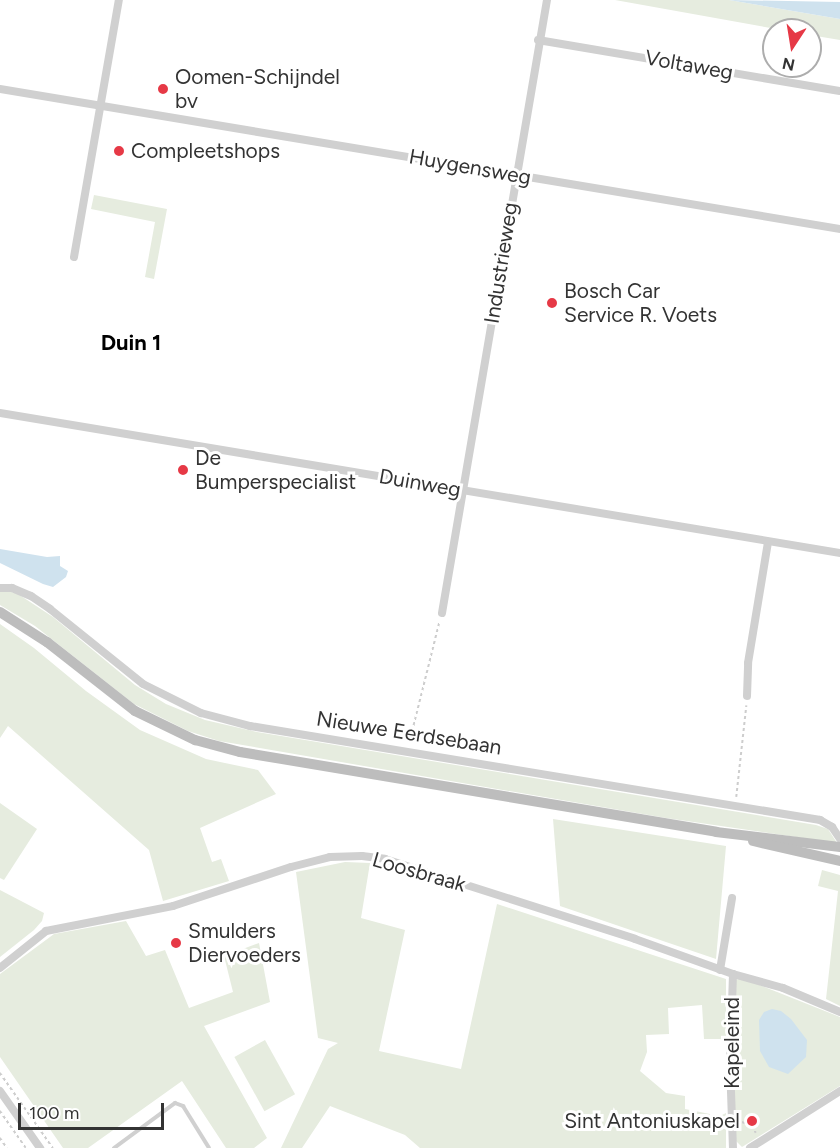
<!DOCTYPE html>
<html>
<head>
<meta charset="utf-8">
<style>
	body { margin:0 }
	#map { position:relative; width:840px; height:1148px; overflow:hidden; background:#fff; font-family:Figtree,sans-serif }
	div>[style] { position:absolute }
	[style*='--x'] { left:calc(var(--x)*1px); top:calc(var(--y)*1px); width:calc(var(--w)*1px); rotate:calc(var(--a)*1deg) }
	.green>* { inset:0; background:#e6ecdf; transform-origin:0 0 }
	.water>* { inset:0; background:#cfe2ee }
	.path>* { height:1.5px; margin-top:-0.75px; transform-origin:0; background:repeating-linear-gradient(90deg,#cdcdcd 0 3px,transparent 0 6px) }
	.lane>* { height:4px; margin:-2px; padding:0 2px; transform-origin:2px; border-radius:2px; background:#d0d0d0 }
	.street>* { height:8px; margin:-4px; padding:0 4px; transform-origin:4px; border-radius:4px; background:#d0d0d0 }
	.secondary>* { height:10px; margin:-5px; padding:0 5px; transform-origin:5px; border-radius:5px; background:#bdbdbd }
	.dots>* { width:16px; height:16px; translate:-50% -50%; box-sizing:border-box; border:3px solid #fff; border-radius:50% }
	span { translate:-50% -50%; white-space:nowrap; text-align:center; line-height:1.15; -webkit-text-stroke:6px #fff; paint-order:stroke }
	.street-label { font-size:21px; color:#333 }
	.poi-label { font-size:21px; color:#333 }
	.left { translate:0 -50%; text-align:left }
	.right { translate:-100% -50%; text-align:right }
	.neighbourhood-label { font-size:22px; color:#000; font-weight:700 }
	.north { position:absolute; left:762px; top:18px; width:60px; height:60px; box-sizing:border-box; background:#fff; border:2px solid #adadad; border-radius:50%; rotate:192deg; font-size:16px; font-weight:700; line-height:24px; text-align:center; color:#333 }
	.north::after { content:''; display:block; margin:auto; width:21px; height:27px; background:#e63946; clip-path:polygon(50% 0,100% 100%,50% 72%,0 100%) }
	.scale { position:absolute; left:18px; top:1103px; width:146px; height:27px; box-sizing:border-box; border:3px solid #333; border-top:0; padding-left:8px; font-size:18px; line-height:21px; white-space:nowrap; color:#333; -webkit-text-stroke:4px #fff; paint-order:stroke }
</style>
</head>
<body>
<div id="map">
	<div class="green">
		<div style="clip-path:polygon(615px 0,729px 0,840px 19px,840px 40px,810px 35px,810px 30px,782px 30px)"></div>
		<div style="clip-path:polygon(94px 195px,167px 209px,154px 279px,145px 277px,155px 222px,91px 209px)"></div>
		<div style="clip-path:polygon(5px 590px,18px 594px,53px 617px,135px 685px,166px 704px,205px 720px,257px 732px,816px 825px,828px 829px,837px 843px,666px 818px,219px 741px,188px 731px,134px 704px,35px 626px,0 605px,0 592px)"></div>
		<div style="clip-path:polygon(0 624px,34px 648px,86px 691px,140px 730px,206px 759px,258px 770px,276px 794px,200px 828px,212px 862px,221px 859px,229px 881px,163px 901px,149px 850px,8px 726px,0 738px)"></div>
		<div style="clip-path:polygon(0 803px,37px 829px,4px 880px,0 878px)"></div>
		<div style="clip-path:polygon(553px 819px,726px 846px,716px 959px,560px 906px)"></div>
		<div style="clip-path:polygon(345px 862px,370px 863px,361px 918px,405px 930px,379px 1051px,461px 1069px,497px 904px,726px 979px,726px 1039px,704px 1039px,702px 1005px,668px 1008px,669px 1034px,646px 1035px,647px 1052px,640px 1071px,666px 1093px,685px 1096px,685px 1109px,720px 1116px,726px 1113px,726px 1148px,420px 1148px,405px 1135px,330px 1106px,302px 1148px,281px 1148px,328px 1049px,338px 1043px,318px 1038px,296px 872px)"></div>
		<div style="clip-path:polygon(822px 870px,840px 875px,840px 1006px,826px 999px,838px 891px,818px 886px)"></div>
		<div style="clip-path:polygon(0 890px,44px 913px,42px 921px,34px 930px,0 957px)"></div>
		<div style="clip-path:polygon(126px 921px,146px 956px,165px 950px,189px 1008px,233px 992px,224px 956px,259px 943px,270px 1002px,204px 1026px,267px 1138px,254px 1148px,226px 1148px,182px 1081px,88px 1148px,63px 1148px,0 1057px,0 974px,54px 934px)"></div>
		<div style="clip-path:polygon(742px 978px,840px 1017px,840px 1086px,742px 1147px,735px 1140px,734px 986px,735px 980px)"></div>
		<div style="left:265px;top:1040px;width:62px;height:35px;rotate:61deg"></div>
	</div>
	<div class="water">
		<div style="clip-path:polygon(729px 0,840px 2px,840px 19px)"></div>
		<div style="clip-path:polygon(0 549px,47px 557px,60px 556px,60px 566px,68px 571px,66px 577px,53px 587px,43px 584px,0 563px)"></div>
		<div style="clip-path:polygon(772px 1009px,781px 1011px,791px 1019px,807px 1040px,806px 1057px,788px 1074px,769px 1067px,760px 1051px,759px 1020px,764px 1012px)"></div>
	</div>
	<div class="path">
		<div style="--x:409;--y:743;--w:124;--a:-76"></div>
		<div style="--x:736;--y:797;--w:92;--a:-83.7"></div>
		<div style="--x:0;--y:1073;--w:92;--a:54.8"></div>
		<div style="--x:0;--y:1111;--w:45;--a:54.9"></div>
		<div style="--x:742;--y:1122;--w:11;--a:22"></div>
		<div style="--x:752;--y:1126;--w:8;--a:60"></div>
		<div style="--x:0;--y:1138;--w:12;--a:55"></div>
	</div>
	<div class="lane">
		<div style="--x:114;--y:1148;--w:76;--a:-36.4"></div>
		<div style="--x:175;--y:1103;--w:9;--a:21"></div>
		<div style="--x:183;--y:1106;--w:49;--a:58.2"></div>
	</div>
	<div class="street">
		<div style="--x:538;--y:40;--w:306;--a:9.6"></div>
		<div style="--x:0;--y:89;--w:852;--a:9.46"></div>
		<div style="--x:74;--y:257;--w:261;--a:-80.1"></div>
		<div style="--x:0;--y:413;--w:852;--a:9.46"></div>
		<div style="--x:0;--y:588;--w:12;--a:0"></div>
		<div style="--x:12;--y:588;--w:21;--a:23"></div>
		<div style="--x:31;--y:596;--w:23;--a:34"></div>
		<div style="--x:50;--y:609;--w:119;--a:38.9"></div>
		<div style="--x:143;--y:684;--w:65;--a:26.6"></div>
		<div style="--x:201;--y:713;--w:51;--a:14.9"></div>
		<div style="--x:250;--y:726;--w:578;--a:9.36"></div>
		<div style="--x:820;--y:820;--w:14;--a:30"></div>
		<div style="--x:832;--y:827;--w:14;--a:56"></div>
		<div style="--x:442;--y:613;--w:622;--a:-80.28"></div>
		<div style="--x:747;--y:696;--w:33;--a:-88"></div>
		<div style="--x:748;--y:663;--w:123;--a:-80.6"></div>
		<div style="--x:0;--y:968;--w:59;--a:-38.8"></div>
		<div style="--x:46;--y:931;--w:129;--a:-11.1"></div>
		<div style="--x:173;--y:906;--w:124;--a:-18.3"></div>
		<div style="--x:291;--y:867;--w:40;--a:-14.4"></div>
		<div style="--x:330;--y:857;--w:32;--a:-2"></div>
		<div style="--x:362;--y:856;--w:23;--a:7"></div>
		<div style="--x:385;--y:859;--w:262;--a:17.7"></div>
		<div style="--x:635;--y:939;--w:104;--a:19.7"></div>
		<div style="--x:733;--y:974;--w:52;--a:15.6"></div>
		<div style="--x:783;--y:988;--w:62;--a:22.8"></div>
		<div style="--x:720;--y:970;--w:73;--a:-80.5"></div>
		<div style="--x:733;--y:974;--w:89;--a:91.9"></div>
		<div style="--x:730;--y:1063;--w:85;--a:88"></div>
		<div style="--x:0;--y:1091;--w:70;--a:54.9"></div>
		<div style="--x:750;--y:1148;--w:107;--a:-32.3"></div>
	</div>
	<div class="secondary">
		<div style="--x:0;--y:612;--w:56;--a:32.6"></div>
		<div style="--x:47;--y:642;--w:112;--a:38.1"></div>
		<div style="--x:135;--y:711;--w:67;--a:25.8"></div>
		<div style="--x:195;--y:740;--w:47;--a:14.9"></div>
		<div style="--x:240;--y:752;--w:483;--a:9.5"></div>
		<div style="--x:716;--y:832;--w:125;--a:6.9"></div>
		<div style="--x:753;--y:841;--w:89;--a:12.9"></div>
	</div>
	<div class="dots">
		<div style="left:163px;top:89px;background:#e63946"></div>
		<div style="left:119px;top:151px;background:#e63946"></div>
		<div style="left:552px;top:303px;background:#e63946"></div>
		<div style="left:183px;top:470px;background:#e63946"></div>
		<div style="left:176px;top:943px;background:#e63946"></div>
		<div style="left:752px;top:1121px;background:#e63946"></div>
	</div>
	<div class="street-label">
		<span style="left:689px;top:65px;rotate:10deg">Voltaweg</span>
		<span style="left:470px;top:167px;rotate:10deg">Huygensweg</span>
		<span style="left:501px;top:263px;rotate:-81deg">Industrieweg</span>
		<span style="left:420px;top:483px;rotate:10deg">Duinweg</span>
		<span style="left:409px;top:733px;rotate:9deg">Nieuwe Eerdsebaan</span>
		<span style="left:419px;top:872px;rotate:16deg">Loosbraak</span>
		<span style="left:732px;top:1043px;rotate:-90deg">Kapeleind</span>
	</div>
	<div class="poi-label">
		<span class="left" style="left:175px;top:89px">Oomen-Schijndel<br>bv</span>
		<span class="left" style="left:131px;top:151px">Compleetshops</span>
		<span class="left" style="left:564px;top:303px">Bosch Car<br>Service R. Voets</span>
		<span class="left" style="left:195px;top:470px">De<br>Bumperspecialist</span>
		<span class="left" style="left:188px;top:943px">Smulders<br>Diervoeders</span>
		<span class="right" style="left:740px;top:1121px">Sint Antoniuskapel</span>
	</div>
	<div class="neighbourhood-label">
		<span style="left:131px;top:343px">Duin 1</span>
	</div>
	<div class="north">N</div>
	<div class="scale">100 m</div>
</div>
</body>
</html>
